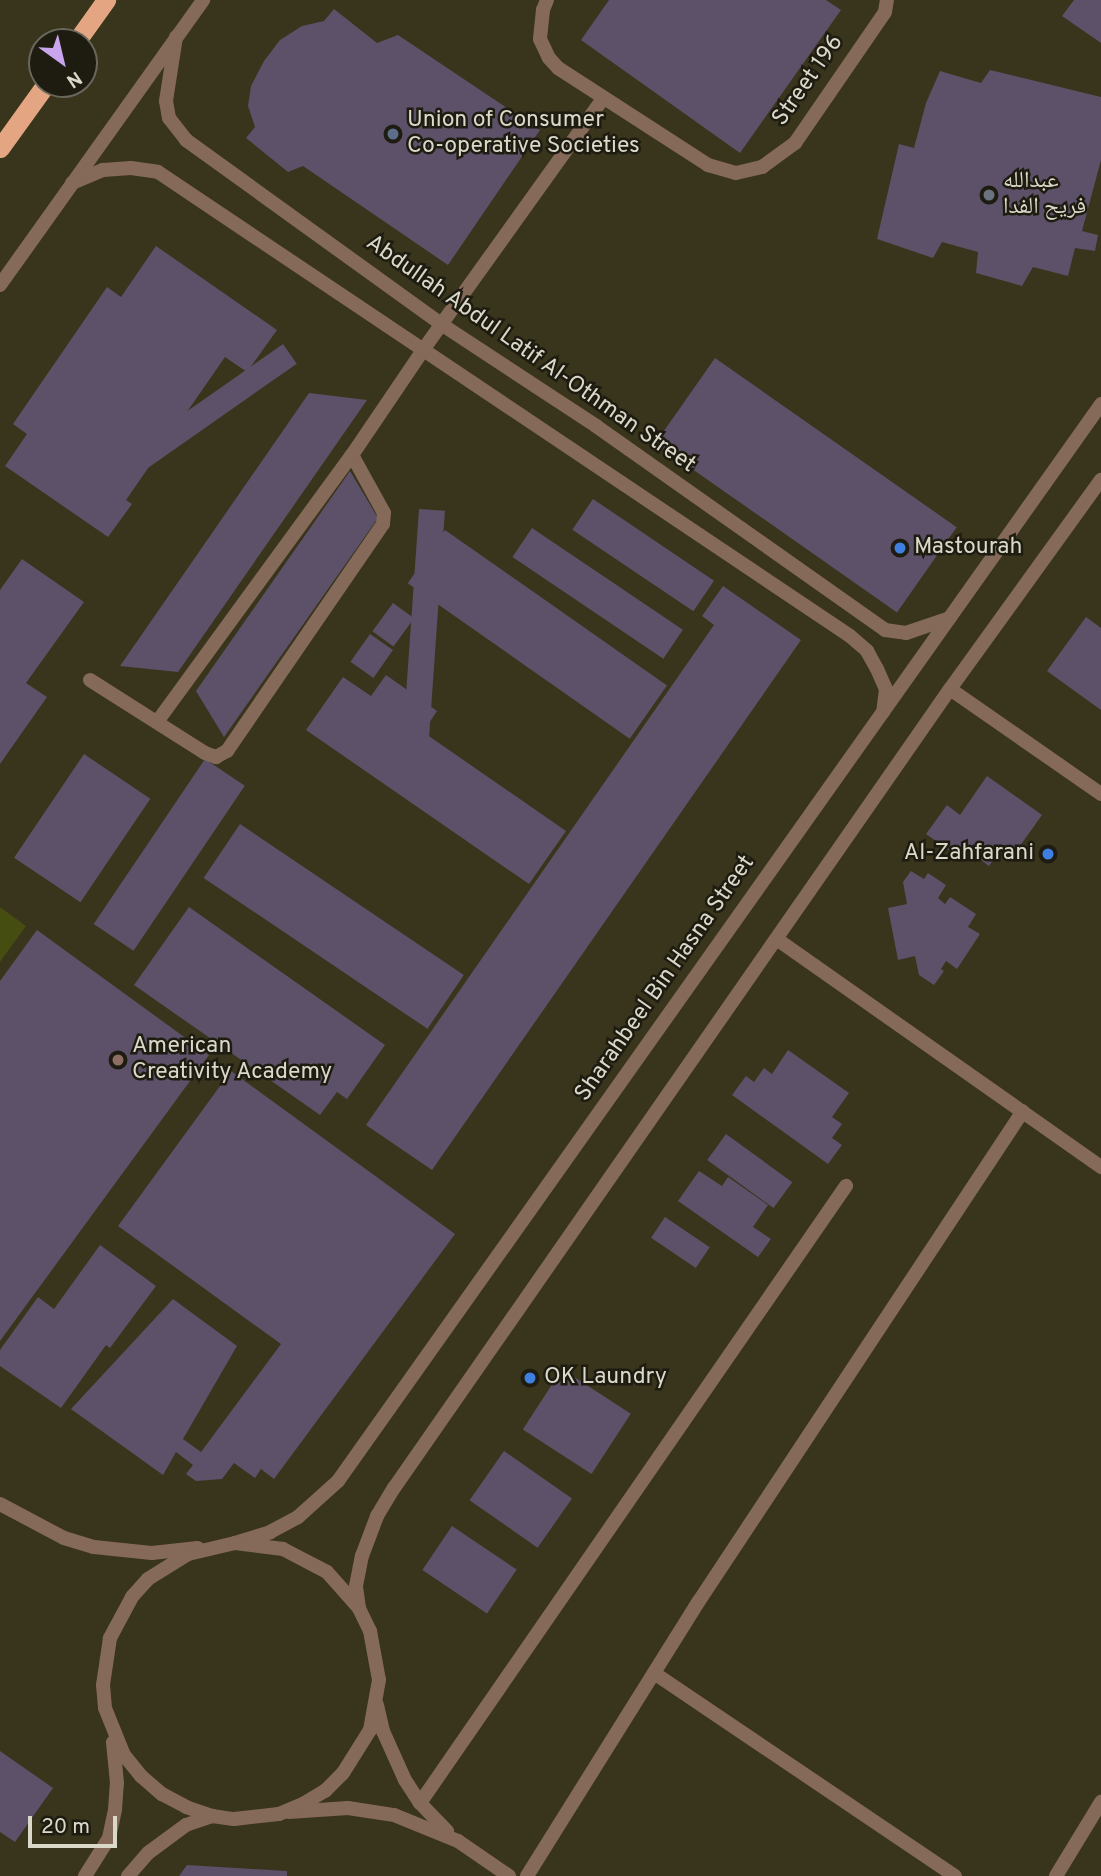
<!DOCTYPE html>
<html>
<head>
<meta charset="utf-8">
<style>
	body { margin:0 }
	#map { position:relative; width:1101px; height:1876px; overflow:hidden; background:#39341c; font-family:Overpass,"Noto Naskh Arabic",sans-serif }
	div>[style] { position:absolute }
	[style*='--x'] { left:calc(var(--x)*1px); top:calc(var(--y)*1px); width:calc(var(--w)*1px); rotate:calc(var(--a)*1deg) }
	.green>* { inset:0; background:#464d11 }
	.building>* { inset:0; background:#5c5168; transform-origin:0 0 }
	.service>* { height:14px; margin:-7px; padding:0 7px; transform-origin:7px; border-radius:7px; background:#856959 }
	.minor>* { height:14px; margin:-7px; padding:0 7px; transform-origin:7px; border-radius:7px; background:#856959 }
	.tertiary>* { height:14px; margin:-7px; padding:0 7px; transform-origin:7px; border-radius:7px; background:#856959 }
	.trunk>* { height:19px; margin:-9.5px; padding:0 9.5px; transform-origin:9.5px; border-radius:9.5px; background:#e4a682 }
	.dots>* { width:19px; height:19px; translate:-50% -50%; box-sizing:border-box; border:4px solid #1e1c11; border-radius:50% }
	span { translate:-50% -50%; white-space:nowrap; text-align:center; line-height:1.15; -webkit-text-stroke:5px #1e1c11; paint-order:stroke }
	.street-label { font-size:23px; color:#dad8c9 }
	.poi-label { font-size:23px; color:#dad8c9 }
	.left { translate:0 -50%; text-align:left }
	.right { translate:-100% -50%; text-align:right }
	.north { position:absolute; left:28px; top:28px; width:70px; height:70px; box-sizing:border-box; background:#1e1c11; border:2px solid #69675b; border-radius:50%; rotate:146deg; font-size:19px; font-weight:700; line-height:28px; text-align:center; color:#dad8c9 }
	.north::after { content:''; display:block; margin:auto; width:24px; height:32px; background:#c9a5ee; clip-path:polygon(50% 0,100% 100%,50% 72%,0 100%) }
	.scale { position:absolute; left:28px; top:1816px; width:89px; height:32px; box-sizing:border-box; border:4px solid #dad8c9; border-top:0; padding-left:9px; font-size:21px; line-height:24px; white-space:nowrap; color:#dad8c9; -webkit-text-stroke:5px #1e1c11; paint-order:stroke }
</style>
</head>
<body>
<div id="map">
	<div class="green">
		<div style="clip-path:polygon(0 907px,26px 926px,0 962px)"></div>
	</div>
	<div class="building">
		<div style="clip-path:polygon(609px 0,826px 0,841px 10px,740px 153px,581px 40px)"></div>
		<div style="clip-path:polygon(1074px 0,1101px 0,1101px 43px,1062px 16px)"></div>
		<div style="clip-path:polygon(334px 9px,377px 43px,398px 35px,540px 130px,448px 265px,303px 166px,288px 172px,246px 138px,255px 127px,248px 106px,251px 86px,264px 61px,280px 40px,302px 26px,324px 21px)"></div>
		<div style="clip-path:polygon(990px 70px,1101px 97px,1101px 160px,1082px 231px,1098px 235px,1095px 251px,1075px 248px,1068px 276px,1033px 267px,1022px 286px,976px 273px,978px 252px,942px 242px,933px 258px,877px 239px,899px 144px,914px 148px,926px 103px,940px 71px,981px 83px)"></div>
		<div style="clip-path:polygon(156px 246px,277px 330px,247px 372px,225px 357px,126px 500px,132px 504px,108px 537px,5px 466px,27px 434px,13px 424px,107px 287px,121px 297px)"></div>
		<div style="left:283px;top:344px;width:24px;height:241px;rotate:55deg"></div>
		<div style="left:715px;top:358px;width:295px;height:104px;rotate:35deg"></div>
		<div style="clip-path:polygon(309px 393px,367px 400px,178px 672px,120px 666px)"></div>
		<div style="clip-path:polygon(350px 471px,378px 518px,224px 737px,196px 691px)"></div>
		<div style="left:593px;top:499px;width:146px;height:37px;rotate:34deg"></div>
		<div style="left:419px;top:509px;width:26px;height:280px;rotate:4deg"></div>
		<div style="left:532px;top:528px;width:182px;height:35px;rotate:34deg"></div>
		<div style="left:445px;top:530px;width:271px;height:65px;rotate:35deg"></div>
		<div style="clip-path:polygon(22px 559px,84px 602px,26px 683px,47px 697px,0 764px,0 590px)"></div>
		<div style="clip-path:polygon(723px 586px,801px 640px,432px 1170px,366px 1125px,714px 625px,702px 616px)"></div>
		<div style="left:393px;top:603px;width:26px;height:35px;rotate:36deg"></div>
		<div style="clip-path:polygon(1086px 617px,1101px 628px,1101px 710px,1047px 671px)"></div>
		<div style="left:370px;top:634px;width:28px;height:34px;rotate:35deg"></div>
		<div style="clip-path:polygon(386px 675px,437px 711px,423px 732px,566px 831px,529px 884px,306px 730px,343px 677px,371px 696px)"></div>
		<div style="left:84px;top:754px;width:80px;height:125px;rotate:34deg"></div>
		<div style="left:205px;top:759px;width:48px;height:199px;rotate:34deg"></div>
		<div style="clip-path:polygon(987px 776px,1042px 815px,1015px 853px,1004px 845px,989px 866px,969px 851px,963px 860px,926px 834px,947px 805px,960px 815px)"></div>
		<div style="left:240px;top:824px;width:270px;height:65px;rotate:34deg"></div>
		<div style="clip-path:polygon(911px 871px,924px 879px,928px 873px,946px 885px,938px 898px,945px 904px,950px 897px,976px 914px,968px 927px,980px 934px,957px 969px,946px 961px,941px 969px,944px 971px,934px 985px,919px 975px,915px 956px,898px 960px,888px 908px,907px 904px,903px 882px)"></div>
		<div style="clip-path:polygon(189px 907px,385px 1045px,347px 1099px,337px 1092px,320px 1115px,134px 985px)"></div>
		<div style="clip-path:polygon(37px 930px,209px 1055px,0 1341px,0 981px)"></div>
		<div style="clip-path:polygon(788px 1050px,849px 1093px,832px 1117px,842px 1124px,832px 1138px,842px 1145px,828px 1164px,732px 1095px,746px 1076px,754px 1082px,764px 1068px,772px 1074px)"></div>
		<div style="clip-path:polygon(231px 1071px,455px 1234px,274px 1479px,261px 1469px,255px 1478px,234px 1463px,222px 1479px,196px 1481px,186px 1474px,193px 1465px,176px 1452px,163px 1475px,71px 1409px,173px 1299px,237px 1346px,183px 1439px,201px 1452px,281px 1344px,118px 1226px)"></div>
		<div style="left:726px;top:1134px;width:82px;height:32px;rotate:36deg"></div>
		<div style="clip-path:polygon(699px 1171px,722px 1186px,728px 1177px,768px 1205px,753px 1227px,771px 1239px,758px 1257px,678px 1201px)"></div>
		<div style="left:665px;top:1217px;width:54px;height:25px;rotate:34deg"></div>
		<div style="clip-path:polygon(100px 1245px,156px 1286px,110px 1348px,106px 1345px,61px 1408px,0 1366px,0 1350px,38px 1297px,54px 1309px)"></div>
		<div style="left:562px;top:1369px;width:82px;height:72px;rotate:33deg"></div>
		<div style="left:504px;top:1451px;width:83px;height:60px;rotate:35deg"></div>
		<div style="left:452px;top:1526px;width:78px;height:53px;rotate:34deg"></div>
		<div style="clip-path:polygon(0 1751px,53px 1788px,15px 1842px,0 1832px)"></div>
		<div style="clip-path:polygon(187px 1865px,287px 1871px,287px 1876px,179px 1876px)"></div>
	</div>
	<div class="service">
		<div style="--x:90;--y:680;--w:136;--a:32.4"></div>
		<div style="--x:205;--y:753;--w:12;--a:20"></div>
		<div style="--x:216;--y:757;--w:13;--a:-29"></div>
		<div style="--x:227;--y:751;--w:275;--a:-55.5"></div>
		<div style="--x:383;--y:524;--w:11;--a:-85"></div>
		<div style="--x:384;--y:513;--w:66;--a:-118.9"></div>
		<div style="--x:157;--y:722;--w:331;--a:-53.9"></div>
		<div style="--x:352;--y:455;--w:127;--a:-55.9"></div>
		<div style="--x:654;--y:1673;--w:363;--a:34"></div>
		<div style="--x:420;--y:1803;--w:750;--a:-55.38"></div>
		<div style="--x:527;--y:1876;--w:324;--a:-58"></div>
		<div style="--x:699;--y:1601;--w:587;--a:-56.53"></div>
	</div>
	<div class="minor">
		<div style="--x:547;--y:0;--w:11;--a:112"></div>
		<div style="--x:543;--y:10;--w:29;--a:96"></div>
		<div style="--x:540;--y:39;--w:21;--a:65"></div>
		<div style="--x:549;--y:58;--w:13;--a:48"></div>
		<div style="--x:558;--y:68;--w:179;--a:32.9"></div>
		<div style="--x:708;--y:165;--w:29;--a:16"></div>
		<div style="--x:736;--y:173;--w:27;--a:-13"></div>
		<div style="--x:762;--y:167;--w:41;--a:-36"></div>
		<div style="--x:795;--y:143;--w:159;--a:-55.5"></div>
		<div style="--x:885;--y:12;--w:12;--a:-81"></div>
		<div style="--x:176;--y:37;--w:65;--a:98.9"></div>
		<div style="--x:166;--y:101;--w:17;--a:80"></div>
		<div style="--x:169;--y:118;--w:28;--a:52"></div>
		<div style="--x:186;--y:140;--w:314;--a:35.8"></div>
		<div style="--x:441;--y:324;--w:186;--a:33.3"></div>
		<div style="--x:596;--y:426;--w:354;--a:35.2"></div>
		<div style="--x:885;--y:630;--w:21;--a:8"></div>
		<div style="--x:906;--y:633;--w:46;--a:-18.8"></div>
		<div style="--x:72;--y:183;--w:34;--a:-23"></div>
		<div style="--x:103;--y:170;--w:28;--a:-4"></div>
		<div style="--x:131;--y:168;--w:27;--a:8"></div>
		<div style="--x:158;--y:172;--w:833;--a:33.84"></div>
		<div style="--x:850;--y:636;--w:23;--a:41"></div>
		<div style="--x:867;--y:651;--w:21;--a:61"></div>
		<div style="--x:877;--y:669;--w:22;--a:66"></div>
		<div style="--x:886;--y:689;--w:23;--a:97"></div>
		<div style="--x:423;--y:350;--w:309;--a:-54.4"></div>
		<div style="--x:950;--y:689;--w:184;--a:34.8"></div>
		<div style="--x:778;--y:940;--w:395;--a:35.1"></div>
		<div style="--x:0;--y:1504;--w:72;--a:28"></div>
		<div style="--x:64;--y:1538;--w:31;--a:17"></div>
		<div style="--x:94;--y:1547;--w:58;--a:5.9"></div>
		<div style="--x:152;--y:1553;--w:46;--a:-6.2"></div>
		<div style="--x:377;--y:1705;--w:27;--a:77"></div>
		<div style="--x:383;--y:1731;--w:54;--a:65.8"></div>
		<div style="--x:405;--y:1780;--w:27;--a:57"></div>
		<div style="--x:420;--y:1803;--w:39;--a:46"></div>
		<div style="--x:289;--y:1812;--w:59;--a:-3.9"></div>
		<div style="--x:348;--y:1808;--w:47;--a:8.7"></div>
		<div style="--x:394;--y:1815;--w:69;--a:22.1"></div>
		<div style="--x:458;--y:1841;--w:62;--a:34.5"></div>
		<div style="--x:1056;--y:1876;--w:87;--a:-58.7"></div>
	</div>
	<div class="tertiary">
		<div style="--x:0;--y:285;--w:350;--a:-54.5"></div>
		<div style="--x:235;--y:1543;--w:37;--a:-17"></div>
		<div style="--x:270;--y:1532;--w:32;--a:-28"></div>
		<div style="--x:298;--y:1517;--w:54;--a:-42"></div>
		<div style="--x:338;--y:1481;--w:1320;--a:-54.68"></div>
		<div style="--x:359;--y:1608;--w:22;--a:-98"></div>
		<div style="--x:356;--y:1586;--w:31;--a:-79"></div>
		<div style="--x:362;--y:1556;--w:43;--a:-69.4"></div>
		<div style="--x:377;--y:1516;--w:33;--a:-59"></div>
		<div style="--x:394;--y:1488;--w:973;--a:-55.17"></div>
		<div style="--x:950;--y:689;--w:258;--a:-54.2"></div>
		<div style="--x:85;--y:1876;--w:45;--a:-57.7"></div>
		<div style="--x:109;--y:1838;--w:29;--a:-78"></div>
		<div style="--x:115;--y:1810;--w:27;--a:-86"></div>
		<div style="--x:117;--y:1783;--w:41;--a:-95.6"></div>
		<div style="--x:128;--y:1876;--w:30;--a:-49"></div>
		<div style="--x:148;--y:1853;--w:47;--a:-36.4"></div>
		<div style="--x:186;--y:1825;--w:28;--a:-19"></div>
		<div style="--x:212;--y:1816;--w:22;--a:8"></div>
		<div style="--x:234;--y:1819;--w:45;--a:-6.3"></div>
		<div style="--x:279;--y:1814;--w:26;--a:-23"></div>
		<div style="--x:303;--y:1804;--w:26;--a:-31"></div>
		<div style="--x:325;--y:1791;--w:25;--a:-45"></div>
		<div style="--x:343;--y:1773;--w:51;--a:-57.9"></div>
		<div style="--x:370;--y:1730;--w:51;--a:-79.8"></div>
		<div style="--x:379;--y:1680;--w:50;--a:-100.4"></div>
		<div style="--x:370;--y:1631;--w:25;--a:-116"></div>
		<div style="--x:359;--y:1608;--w:48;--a:-131.6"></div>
		<div style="--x:327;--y:1572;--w:50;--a:-152.4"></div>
		<div style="--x:283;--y:1549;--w:48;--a:-172.9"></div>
		<div style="--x:235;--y:1543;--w:48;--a:166.8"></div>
		<div style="--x:188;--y:1554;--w:47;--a:148"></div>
		<div style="--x:148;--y:1579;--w:24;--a:132"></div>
		<div style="--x:132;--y:1597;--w:47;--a:118.2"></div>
		<div style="--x:110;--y:1638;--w:48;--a:98.5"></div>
		<div style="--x:103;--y:1685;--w:23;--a:85"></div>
		<div style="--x:105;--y:1708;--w:51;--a:68"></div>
		<div style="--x:124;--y:1755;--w:27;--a:51"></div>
		<div style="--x:141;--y:1776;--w:28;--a:41"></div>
		<div style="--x:162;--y:1794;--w:27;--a:28"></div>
		<div style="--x:186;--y:1807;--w:28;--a:19"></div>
	</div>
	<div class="trunk">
		<div style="--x:76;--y:42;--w:52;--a:-54.5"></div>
		<div style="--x:0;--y:148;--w:79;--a:-54.3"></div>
	</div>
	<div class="dots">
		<div style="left:393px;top:134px;background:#5c6f8a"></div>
		<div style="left:989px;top:195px;background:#6b7280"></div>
		<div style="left:900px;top:548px;background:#3f7fe0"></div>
		<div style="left:1048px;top:854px;background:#3f7fe0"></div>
		<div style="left:118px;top:1060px;background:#8d6e63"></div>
		<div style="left:530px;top:1378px;background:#3f7fe0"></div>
	</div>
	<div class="street-label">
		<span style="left:809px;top:81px;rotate:-55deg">Street 196</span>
		<span style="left:530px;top:355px;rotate:35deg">Abdullah Abdul Latif Al-Othman Street</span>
		<span style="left:666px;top:979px;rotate:-55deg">Sharahbeel Bin Hasna Street</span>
	</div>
	<div class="poi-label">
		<span class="left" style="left:407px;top:134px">Union of Consumer<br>Co-operative Societies</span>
		<span class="left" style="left:1003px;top:195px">عبدالله<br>فريح الفدا</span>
		<span class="left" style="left:914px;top:548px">Mastourah</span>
		<span class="right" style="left:1034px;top:854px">Al-Zahfarani</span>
		<span class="left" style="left:132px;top:1060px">American<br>Creativity Academy</span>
		<span class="left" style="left:544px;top:1378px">OK Laundry</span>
	</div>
	<div class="north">N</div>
	<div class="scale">20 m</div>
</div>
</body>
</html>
